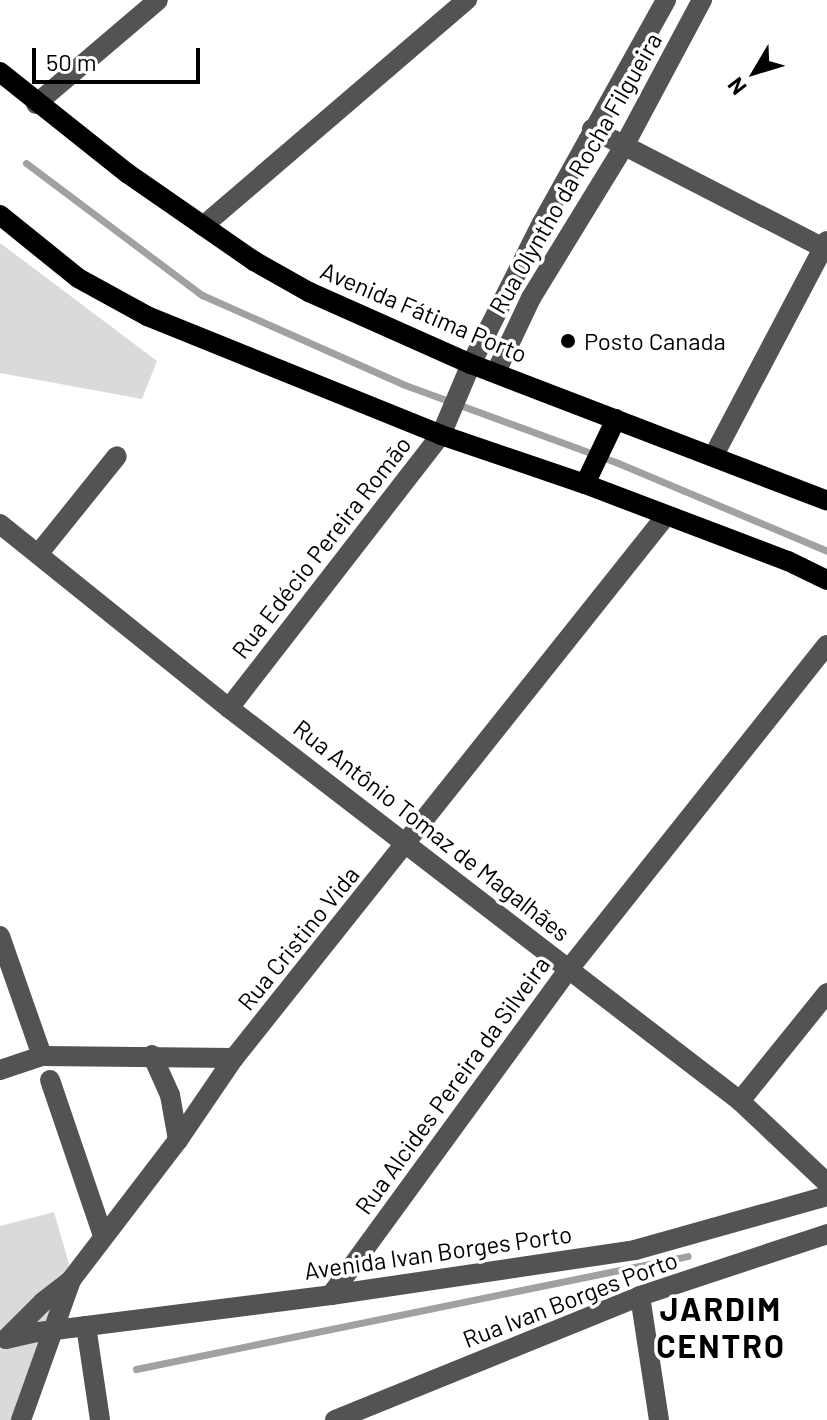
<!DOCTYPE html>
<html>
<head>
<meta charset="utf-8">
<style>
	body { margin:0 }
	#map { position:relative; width:827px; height:1420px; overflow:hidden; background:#fff; font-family:Barlow,sans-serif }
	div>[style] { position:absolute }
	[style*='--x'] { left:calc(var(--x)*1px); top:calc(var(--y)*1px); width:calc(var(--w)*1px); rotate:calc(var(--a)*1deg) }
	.green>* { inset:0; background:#dadada }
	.stream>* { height:7px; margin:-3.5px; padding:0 3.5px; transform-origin:3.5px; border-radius:3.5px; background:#a1a1a1 }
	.minor>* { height:20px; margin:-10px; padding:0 10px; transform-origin:10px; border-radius:10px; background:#535353 }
	.major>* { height:20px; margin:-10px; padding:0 10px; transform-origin:10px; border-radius:10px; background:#000 }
	.dots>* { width:22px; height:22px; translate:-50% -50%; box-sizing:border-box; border:4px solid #fff; border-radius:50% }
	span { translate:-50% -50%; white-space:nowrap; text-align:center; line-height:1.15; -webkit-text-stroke:7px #fff; paint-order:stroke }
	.street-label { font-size:24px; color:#000 }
	.poi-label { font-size:24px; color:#000 }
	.left { translate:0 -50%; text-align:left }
	.district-label { font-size:32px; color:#000; font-weight:700; letter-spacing:2px }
	.north { position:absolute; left:715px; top:32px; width:80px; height:80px; -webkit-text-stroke:6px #fff; paint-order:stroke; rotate:232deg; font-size:22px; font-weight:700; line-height:32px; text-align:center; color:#000 }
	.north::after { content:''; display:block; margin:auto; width:28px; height:36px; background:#000; clip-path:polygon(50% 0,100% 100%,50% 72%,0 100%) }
	.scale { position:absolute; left:32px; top:48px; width:168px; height:36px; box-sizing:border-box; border:4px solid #000; border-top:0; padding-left:10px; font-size:24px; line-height:28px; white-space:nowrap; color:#000; -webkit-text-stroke:6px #fff; paint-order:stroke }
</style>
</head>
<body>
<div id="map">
	<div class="green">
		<div style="clip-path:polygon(0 243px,157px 361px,142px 399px,0 373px)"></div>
		<div style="clip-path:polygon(54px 1212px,69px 1264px,11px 1420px,0 1420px,0 1226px)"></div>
	</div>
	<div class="stream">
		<div style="--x:26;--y:163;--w:220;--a:36.9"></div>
		<div style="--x:202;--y:295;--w:222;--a:23.9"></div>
		<div style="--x:405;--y:385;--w:227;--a:20.1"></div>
		<div style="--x:618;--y:463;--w:227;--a:22.8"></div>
		<div style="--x:136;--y:1369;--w:563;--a:-11.57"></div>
	</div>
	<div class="minor">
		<div style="--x:36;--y:104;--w:160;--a:-40.4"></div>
		<div style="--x:592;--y:129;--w:264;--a:27.2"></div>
		<div style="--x:203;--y:226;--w:348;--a:-40.6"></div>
		<div style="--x:496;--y:372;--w:82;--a:-64.7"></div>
		<div style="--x:531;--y:298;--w:178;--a:-58.5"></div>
		<div style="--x:624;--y:146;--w:166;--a:-61.9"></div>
		<div style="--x:714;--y:455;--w:242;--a:-62.2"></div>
		<div style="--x:0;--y:524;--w:294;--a:38.8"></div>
		<div style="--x:229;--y:708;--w:645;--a:37.56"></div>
		<div style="--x:740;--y:1101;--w:120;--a:43.3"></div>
		<div style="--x:39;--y:553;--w:124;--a:-51.2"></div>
		<div style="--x:229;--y:708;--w:346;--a:-52.2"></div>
		<div style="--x:441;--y:435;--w:77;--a:-67.1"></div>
		<div style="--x:471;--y:364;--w:158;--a:-63.3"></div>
		<div style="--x:542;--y:223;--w:255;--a:-60.9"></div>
		<div style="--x:0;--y:936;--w:127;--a:70.7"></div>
		<div style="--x:152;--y:1055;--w:44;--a:65.8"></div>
		<div style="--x:170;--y:1095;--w:46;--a:79.9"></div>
		<div style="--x:0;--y:1070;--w:44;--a:-18.4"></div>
		<div style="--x:42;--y:1056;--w:192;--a:0.6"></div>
		<div style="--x:50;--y:1080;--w:165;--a:71.2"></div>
		<div style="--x:740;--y:1101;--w:139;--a:-51.1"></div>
		<div style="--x:331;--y:1295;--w:404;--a:-53.9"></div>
		<div style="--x:569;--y:969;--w:414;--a:-51.5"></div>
		<div style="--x:640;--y:1296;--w:125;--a:81.3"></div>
		<div style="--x:86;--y:1326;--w:95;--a:81.5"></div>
		<div style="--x:6;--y:1339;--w:26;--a:-13"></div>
		<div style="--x:31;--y:1333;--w:302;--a:-7.2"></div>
		<div style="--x:331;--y:1295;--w:307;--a:-8.4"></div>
		<div style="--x:635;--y:1250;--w:199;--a:-15.7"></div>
		<div style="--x:6;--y:1339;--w:52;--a:-45"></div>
		<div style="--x:43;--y:1302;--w:36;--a:-38"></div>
		<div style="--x:21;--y:1420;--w:149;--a:-70.3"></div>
		<div style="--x:71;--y:1280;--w:176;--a:-52.6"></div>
		<div style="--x:178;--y:1140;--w:99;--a:-55.7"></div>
		<div style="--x:234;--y:1058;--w:692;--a:-51.46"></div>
		<div style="--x:335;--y:1420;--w:329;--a:-22.1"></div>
		<div style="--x:640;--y:1296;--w:197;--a:-18.3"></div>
	</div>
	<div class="major">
		<div style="--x:0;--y:72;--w:162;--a:38.5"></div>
		<div style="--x:127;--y:173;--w:155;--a:34.7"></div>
		<div style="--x:254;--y:261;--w:63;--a:29.4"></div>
		<div style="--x:309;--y:292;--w:177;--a:24"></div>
		<div style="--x:471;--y:364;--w:381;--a:21"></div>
		<div style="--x:0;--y:215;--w:100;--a:38.9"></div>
		<div style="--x:78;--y:278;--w:79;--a:28.8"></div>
		<div style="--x:147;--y:316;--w:317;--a:22"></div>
		<div style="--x:441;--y:435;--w:152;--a:18.8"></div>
		<div style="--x:585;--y:484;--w:217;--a:20.8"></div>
		<div style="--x:788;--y:561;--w:43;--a:26"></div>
		<div style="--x:585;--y:484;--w:72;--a:-64.5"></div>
	</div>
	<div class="dots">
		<div style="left:568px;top:341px;background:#000"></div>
	</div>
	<div class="street-label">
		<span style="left:575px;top:173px;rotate:-60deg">Rua Olyntho da Rocha Filgueira</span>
		<span style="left:424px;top:312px;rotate:23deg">Avenida Fátima Porto</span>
		<span style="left:321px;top:547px;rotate:-52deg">Rua Edécio Pereira Romão</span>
		<span style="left:432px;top:830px;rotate:38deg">Rua Antônio Tomaz de Magalhães</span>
		<span style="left:298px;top:938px;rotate:-51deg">Rua Cristino Vida</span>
		<span style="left:452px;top:1085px;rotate:-54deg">Rua Alcides Pereira da Silveira</span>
		<span style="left:438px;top:1252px;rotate:-8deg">Avenida Ivan Borges Porto</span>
		<span style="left:570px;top:1299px;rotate:-21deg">Rua Ivan Borges Porto</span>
	</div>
	<div class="poi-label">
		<span class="left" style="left:584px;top:341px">Posto Canada</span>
	</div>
	<div class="district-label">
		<span style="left:721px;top:1327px">JARDIM<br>CENTRO</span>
	</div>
	<div class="north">N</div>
	<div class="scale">50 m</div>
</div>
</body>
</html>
